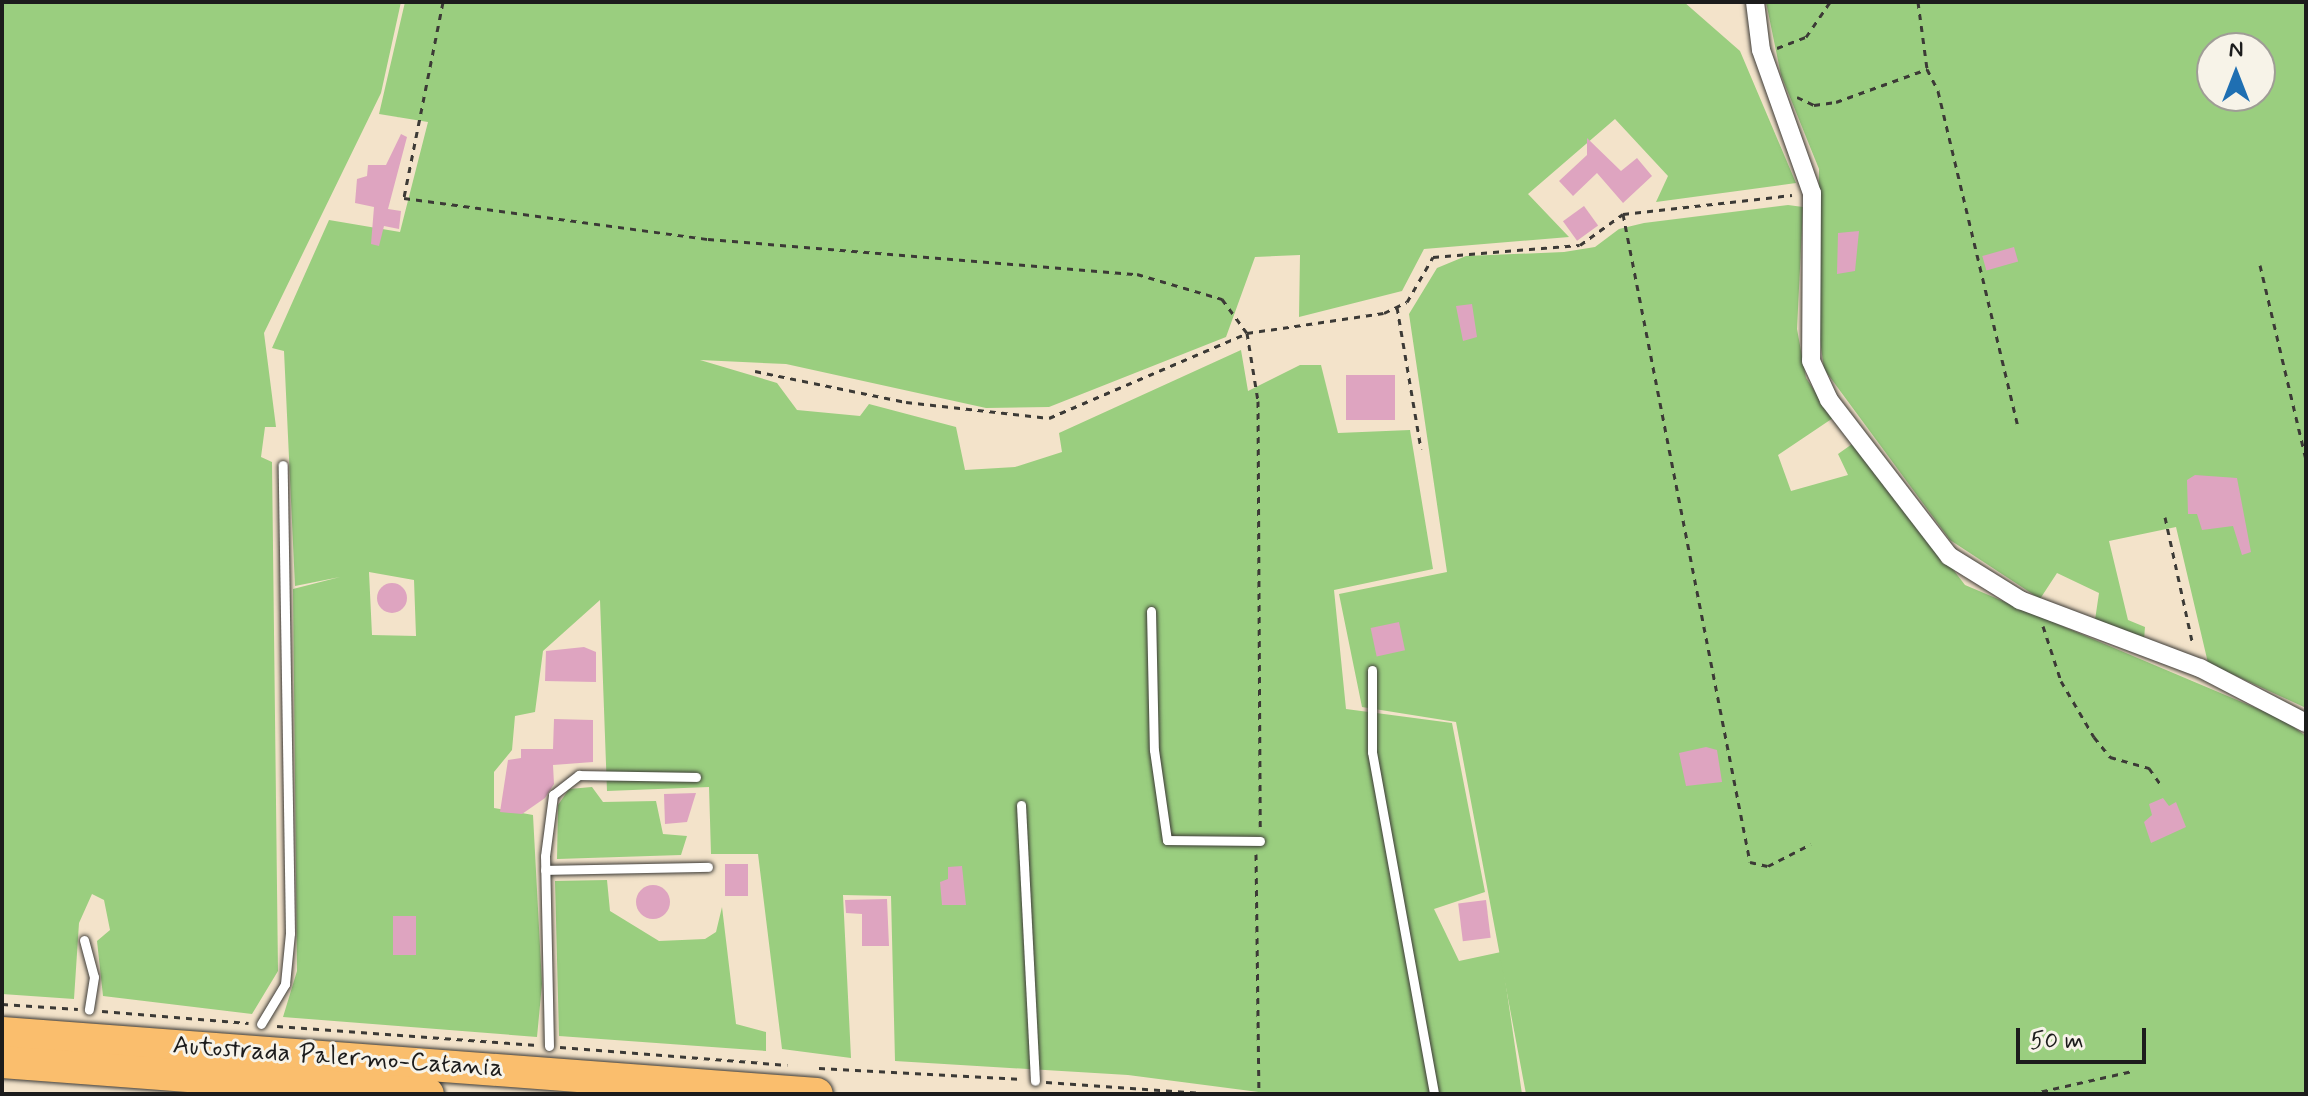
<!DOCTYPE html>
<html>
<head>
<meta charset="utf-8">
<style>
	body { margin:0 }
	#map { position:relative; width:2308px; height:1096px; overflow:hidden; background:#f3e3ca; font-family:Mynerve,sans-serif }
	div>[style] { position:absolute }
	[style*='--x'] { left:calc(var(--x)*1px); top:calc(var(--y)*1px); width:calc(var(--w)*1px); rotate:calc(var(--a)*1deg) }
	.green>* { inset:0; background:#9ace7f }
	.building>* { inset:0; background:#dea4c0; transform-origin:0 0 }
	.round { border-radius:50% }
	.path>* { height:3px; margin-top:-1.5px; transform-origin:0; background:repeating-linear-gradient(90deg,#3c3a36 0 6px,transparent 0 12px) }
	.roads { filter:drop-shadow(0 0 2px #3c3a36) drop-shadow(0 0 2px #3c3a36) }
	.service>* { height:9px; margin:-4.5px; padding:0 4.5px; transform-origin:4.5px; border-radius:4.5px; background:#fff }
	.minor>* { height:18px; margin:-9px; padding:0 9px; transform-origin:9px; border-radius:9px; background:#fff }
	.motorway>* { height:32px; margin:-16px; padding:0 16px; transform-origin:16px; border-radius:16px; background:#fabe6d }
	span { translate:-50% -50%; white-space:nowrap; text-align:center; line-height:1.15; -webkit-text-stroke:6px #f7f3e8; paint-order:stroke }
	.street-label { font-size:26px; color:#1c1c1c }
	.frame { position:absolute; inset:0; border:4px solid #1c1c1c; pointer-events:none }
	.north { position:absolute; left:2196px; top:32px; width:80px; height:80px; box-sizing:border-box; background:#f7f3e8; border:2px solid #9f9d96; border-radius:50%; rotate:0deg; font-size:22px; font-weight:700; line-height:32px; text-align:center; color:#1c1c1c }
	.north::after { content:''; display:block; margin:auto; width:28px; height:36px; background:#1f6fb2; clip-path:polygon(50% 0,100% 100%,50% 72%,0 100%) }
	.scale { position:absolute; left:2016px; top:1028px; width:130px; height:36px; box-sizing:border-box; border:4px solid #1c1c1c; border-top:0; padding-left:10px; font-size:24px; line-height:28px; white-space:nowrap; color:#1c1c1c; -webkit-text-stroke:6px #f7f3e8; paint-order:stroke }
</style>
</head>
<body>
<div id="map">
	<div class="green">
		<div style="clip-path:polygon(2px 2px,401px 2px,381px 93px,264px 333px,276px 427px,265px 427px,261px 457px,272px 462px,278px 971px,252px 1014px,103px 996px,97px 941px,110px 930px,104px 900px,92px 894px,79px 923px,74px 999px,2px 994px)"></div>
		<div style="clip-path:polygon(evenodd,405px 2px,1684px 2px,1740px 51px,1796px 183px,1656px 202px,1668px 176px,1615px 119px,1528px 194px,1569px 237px,1424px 249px,1402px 291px,1299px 317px,1300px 255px,1255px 257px,1226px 337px,1049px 407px,986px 408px,786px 364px,700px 360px,777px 383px,797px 410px,860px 416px,869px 404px,956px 427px,965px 470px,1015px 467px,1062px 452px,1059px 433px,1241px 350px,1248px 391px,1300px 365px,1321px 365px,1338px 433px,1410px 430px,1433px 569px,1334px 590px,1346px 709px,1452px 723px,1485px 892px,1434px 909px,1459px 961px,1501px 952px,1522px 1094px,1273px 1094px,1128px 1075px,895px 1061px,891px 896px,843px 895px,851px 1058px,782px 1049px,758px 854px,711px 854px,709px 787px,607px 791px,600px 600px,543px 651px,535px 712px,515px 716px,512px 750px,494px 772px,494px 808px,533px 815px,542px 984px,537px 1037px,283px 1017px,297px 971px,293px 589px,340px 577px,295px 586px,284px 351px,272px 348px,329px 220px,400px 232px,428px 122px,379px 114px,405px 2px,369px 572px,414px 580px,416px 636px,372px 635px,369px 572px)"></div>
		<div style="clip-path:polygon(evenodd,1766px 2px,2306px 2px,2306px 708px,2208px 663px,2176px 527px,2109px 541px,2128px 620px,2145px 627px,2144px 640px,2095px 620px,2099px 593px,2057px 573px,2040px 599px,1950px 540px,1824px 369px,1817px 318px,1819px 169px,1781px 75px,1766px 2px,2212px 48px,2260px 48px,2260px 96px,2212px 96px,2212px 48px)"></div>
		<div style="clip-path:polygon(1788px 205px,1803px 207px,1797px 329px,1806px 378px,1833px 418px,1778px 455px,1791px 491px,1848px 475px,1838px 454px,1855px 442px,1965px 585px,2282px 719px,2306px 736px,2306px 1094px,1526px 1094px,1456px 722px,1362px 707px,1339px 594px,1447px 572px,1409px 314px,1437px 268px,1466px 256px,1564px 252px,1595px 247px,1619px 229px,1644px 223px)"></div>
		<div style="clip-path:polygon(592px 787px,603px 802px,656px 801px,663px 834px,687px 836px,681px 855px,557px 859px,558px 805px,569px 789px)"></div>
		<div style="clip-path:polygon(607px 880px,610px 911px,659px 941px,705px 939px,716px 932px,722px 907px,736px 1024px,766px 1032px,766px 1051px,559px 1036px,555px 881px)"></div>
	</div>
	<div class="building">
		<div style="clip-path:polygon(401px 134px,407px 137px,388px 209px,401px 211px,399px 229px,384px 226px,379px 246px,371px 244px,374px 207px,355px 203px,357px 179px,367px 176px,368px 165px,386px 165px)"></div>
		<div style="clip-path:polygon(1587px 138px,1621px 171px,1637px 158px,1652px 176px,1623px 203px,1597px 173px,1573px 196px,1559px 181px,1587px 155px)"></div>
		<div style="left:1584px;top:206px;width:24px;height:26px;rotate:54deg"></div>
		<div style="clip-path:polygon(1859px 231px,1855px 271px,1837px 274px,1838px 233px)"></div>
		<div style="left:2014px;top:247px;width:15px;height:33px;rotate:74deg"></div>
		<div style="clip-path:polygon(1472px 304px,1477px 337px,1463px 341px,1456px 306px)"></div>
		<div style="left:1346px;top:375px;width:49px;height:45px"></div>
		<div style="clip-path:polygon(2195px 475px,2237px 478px,2251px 552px,2242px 555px,2233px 526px,2202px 530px,2197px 514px,2188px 514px,2187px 480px)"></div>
		<div class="round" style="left:377px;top:583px;width:30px;height:30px"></div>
		<div style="left:1399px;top:622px;width:29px;height:29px;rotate:78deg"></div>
		<div style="clip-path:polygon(584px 647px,596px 652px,596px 682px,545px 681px,546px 651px)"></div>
		<div style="clip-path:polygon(554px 719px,593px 720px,593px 762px,553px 765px,554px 784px,545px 798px,522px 814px,500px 812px,508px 760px,521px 758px,521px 749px,553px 749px)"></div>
		<div style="clip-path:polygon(1706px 747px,1717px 750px,1722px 782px,1686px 786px,1679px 753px)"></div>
		<div style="clip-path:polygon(696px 793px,687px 822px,665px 824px,664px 794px)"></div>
		<div style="clip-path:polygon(2163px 798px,2169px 806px,2176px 802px,2186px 827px,2151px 843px,2144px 822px,2152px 815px,2149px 804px)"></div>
		<div style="left:725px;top:864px;width:23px;height:32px"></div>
		<div style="clip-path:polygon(962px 866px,966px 905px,942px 905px,940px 882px,948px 879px,948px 867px)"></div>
		<div class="round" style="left:636px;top:885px;width:34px;height:34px"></div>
		<div style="clip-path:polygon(887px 899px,889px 946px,862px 946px,862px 914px,846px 913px,845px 900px)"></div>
		<div style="left:1486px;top:900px;width:38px;height:28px;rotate:83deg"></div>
		<div style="left:393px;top:916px;width:23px;height:39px"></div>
	</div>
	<div class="path">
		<div style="--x:443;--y:2;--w:200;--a:101.3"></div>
		<div style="--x:404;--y:198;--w:307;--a:7.7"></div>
		<div style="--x:708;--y:239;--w:430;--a:4.7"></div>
		<div style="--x:1137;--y:274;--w:89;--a:16.4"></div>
		<div style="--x:1222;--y:299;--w:42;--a:53.7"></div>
		<div style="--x:1247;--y:333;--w:69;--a:80.8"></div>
		<div style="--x:1258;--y:401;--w:426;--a:89.7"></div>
		<div style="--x:1918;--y:2;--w:68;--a:82.3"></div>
		<div style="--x:1777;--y:48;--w:31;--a:-21"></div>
		<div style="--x:1806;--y:37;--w:42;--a:-55.6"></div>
		<div style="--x:1797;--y:97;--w:19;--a:25"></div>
		<div style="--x:1814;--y:105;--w:22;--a:-8"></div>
		<div style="--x:1836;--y:102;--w:97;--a:-19.9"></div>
		<div style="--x:1927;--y:69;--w:25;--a:63"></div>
		<div style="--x:1938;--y:91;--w:344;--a:76.6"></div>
		<div style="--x:1623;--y:214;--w:660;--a:78.91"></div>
		<div style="--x:1750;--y:862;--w:18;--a:13"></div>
		<div style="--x:1768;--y:866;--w:48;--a:-27.1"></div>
		<div style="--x:2260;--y:265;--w:200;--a:76.7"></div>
		<div style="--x:1397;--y:307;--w:144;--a:80.4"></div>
		<div style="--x:755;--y:371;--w:154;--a:11.6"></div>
		<div style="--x:906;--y:402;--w:144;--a:6.4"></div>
		<div style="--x:1049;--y:418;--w:215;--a:-23.2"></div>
		<div style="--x:1247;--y:333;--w:138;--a:-8.3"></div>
		<div style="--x:1384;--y:313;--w:25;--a:-26"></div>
		<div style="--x:1407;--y:302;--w:52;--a:-60"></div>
		<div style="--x:1433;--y:257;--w:147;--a:-4.7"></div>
		<div style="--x:1580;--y:245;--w:53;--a:-35.8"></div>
		<div style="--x:1623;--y:214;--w:170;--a:-6.4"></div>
		<div style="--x:2165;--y:517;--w:131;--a:77.7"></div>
		<div style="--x:2043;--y:626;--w:58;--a:71.9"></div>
		<div style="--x:2061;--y:681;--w:65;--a:59.5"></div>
		<div style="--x:2094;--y:737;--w:26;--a:51"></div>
		<div style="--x:2110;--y:757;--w:41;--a:15.8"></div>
		<div style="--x:2149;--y:768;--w:21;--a:55"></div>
		<div style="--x:1256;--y:854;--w:240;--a:89.3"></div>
		<div style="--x:2;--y:1004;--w:76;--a:3.8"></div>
		<div style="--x:102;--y:1011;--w:147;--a:4.7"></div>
		<div style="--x:277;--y:1026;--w:261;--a:4.2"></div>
		<div style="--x:560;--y:1047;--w:228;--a:4.5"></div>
		<div style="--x:819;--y:1068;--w:204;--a:3.1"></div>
		<div style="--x:1046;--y:1082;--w:171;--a:4"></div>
		<div style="--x:2030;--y:1094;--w:105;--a:-12.7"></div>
	</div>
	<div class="roads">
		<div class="service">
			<div style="--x:1151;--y:611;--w:139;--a:88.8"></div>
			<div style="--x:1154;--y:750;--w:91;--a:81.8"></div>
			<div style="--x:1167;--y:840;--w:93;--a:0.6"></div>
			<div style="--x:1372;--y:670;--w:82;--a:90"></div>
			<div style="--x:1372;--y:752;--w:348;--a:79.7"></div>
			<div style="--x:1021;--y:805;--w:276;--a:87.1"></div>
			<div style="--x:545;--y:870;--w:163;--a:-1.1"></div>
			<div style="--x:84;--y:940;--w:38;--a:75"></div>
			<div style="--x:94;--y:977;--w:33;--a:99"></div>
			<div style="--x:261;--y:1024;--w:47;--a:-59"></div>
			<div style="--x:285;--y:984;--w:51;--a:-84.4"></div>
			<div style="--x:290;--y:933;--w:468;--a:-90.9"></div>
			<div style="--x:549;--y:1046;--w:190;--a:-91.2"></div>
			<div style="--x:545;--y:856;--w:62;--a:-82.5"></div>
			<div style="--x:553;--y:795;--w:33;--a:-38"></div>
			<div style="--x:579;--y:775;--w:117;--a:1"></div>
		</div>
		<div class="minor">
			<div style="--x:1755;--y:2;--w:48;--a:82.9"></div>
			<div style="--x:1761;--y:50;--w:152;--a:70.4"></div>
			<div style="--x:1812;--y:193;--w:168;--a:90.3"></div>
			<div style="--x:1811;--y:361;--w:43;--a:65.2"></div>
			<div style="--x:1829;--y:400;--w:197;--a:52.4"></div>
			<div style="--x:1949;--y:556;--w:84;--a:31.8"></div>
			<div style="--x:2020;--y:600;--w:192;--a:20.7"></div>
			<div style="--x:2200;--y:668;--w:119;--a:27.4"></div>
		</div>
		<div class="motorway">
			<div style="--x:2;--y:1033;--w:817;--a:4.28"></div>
			<div style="--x:2;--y:1062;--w:427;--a:4.3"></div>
		</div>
	</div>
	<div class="street-label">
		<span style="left:338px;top:1058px;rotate:4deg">Autostrada Palermo-Catania</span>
	</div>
	<div class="frame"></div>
	<div class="north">N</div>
	<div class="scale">50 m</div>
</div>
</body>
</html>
